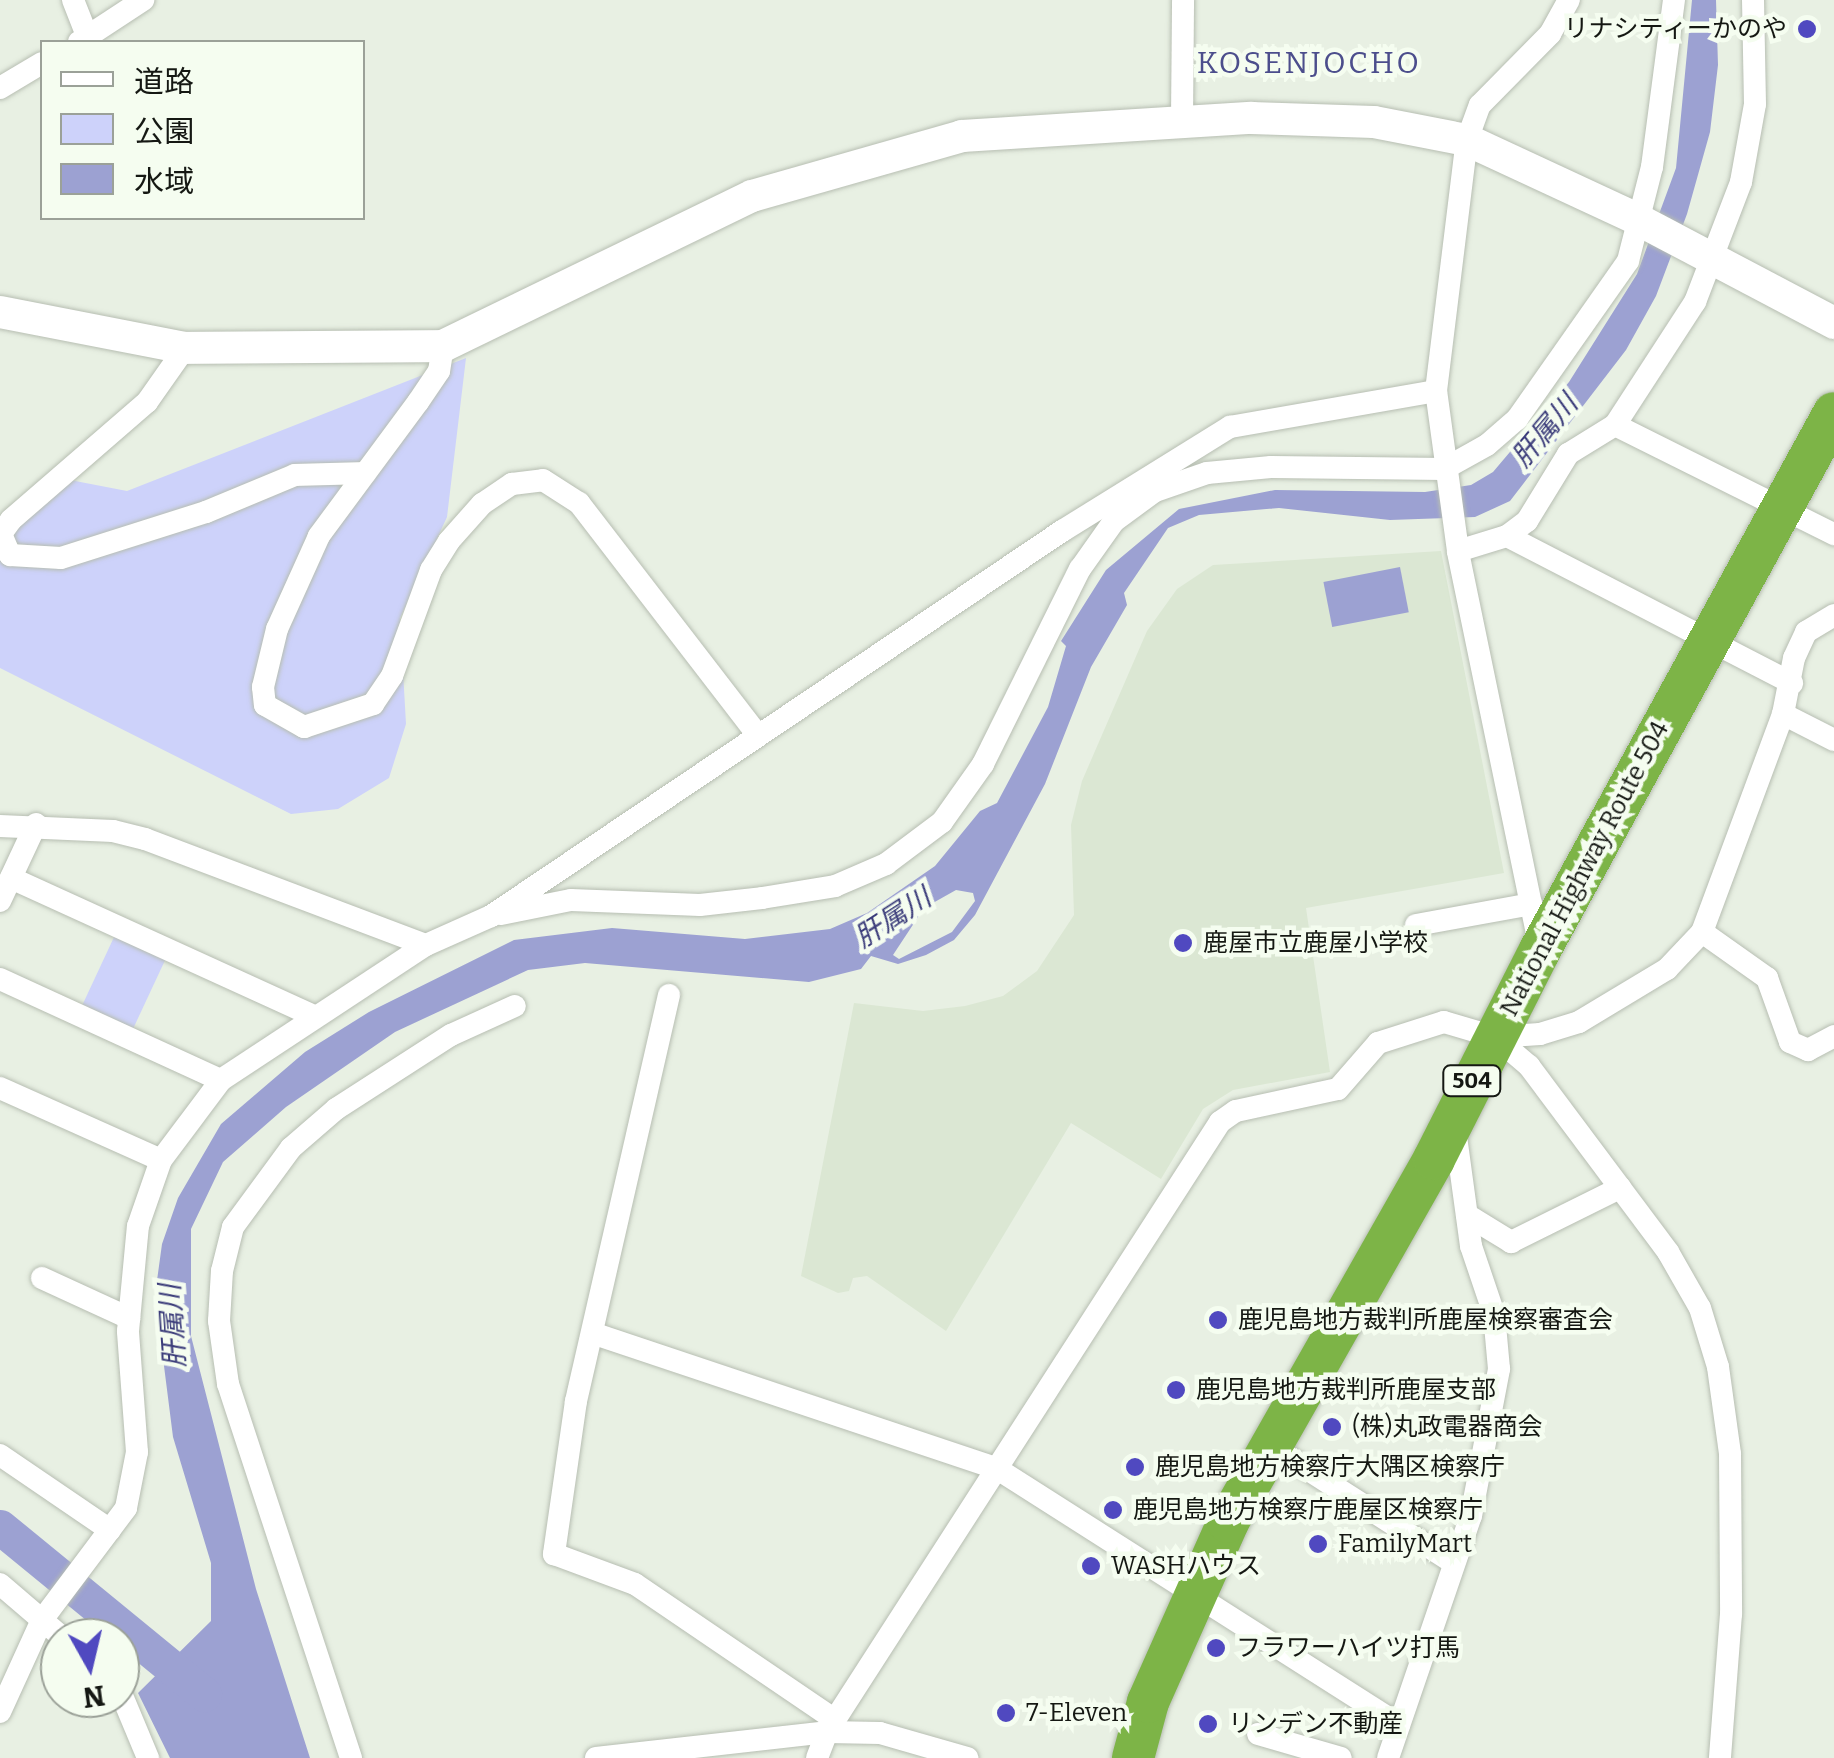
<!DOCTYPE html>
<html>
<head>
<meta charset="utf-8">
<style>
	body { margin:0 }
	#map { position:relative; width:1834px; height:1758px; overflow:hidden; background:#e8f0e3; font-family:Bitter,"Noto Sans JP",serif }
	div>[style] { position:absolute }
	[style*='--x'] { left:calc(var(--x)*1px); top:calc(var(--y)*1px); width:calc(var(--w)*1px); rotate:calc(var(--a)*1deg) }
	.built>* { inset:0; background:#dbe7d3 }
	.green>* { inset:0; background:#cdd2fa; transform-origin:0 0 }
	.water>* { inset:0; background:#9ca1d2; transform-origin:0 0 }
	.river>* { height:35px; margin:-17.5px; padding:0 17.5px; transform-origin:17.5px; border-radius:17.5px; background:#9ca1d2 }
	.roads { filter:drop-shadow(0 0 2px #b7beb2) drop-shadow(0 0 2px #b7beb2) }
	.street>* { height:22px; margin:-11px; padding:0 11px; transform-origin:11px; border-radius:11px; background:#fff }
	.secondary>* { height:32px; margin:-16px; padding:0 16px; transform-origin:16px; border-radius:16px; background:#fff }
	.highway>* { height:42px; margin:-21px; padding:0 21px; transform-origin:21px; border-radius:21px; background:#7db447 }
	.dots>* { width:28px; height:28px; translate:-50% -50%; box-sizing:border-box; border:5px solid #f5fdf0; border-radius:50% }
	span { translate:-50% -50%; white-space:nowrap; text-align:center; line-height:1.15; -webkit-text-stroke:9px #f5fdf0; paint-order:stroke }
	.shield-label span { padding:2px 8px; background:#f5fdf0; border:2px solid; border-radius:8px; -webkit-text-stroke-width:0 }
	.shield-label { font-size:22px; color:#151813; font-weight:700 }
	.poi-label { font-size:25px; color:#151813 }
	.right { translate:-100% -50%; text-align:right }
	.left { translate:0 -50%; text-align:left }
	.street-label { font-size:25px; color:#151813 }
	.water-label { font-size:28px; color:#3b3c7a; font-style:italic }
	.quarter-label { font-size:30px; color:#4c4e8c; letter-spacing:2.5px }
	.legend { position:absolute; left:40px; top:40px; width:325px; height:180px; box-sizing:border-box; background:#f5fdf0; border:2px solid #9ba198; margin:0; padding:12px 18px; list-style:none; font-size:30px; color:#151813 }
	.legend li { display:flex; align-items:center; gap:20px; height:50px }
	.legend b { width:50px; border:2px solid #9ba198 }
	.north { position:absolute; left:40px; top:1618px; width:100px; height:100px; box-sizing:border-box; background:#f5fdf0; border:2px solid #9ba198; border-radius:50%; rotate:172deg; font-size:28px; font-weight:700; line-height:40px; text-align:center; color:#151813 }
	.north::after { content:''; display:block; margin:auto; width:35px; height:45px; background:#5049c0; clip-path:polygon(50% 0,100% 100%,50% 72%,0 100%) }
</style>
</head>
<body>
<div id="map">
	<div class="built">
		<div style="clip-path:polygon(1441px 551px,1504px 873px,1306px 908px,1330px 1072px,1233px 1090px,1203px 1109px,1161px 1179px,1071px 1123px,946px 1331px,867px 1276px,853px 1278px,849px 1291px,838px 1293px,801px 1276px,854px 1003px,923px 1011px,965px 1006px,1003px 996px,1037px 971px,1074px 915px,1071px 825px,1082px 781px,1147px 631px,1177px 589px,1213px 565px)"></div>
	</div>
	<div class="green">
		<div style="clip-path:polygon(466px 358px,447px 517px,400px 618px,406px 724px,389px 778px,338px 809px,291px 814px,0 668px,0 537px,70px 480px,127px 491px)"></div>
		<div style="left:115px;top:935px;width:56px;height:77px;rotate:25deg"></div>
	</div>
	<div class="water">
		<div style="clip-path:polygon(evenodd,1692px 0,1716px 0,1718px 65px,1710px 132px,1687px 214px,1656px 296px,1626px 350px,1510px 501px,1475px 517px,1390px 520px,1279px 508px,1199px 515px,1168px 528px,1124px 593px,1127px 605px,1091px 667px,1045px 784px,975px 915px,954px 940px,926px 955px,898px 964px,871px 956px,861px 969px,809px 982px,585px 963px,528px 970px,395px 1032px,286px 1107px,223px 1162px,191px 1229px,191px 1336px,256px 1589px,310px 1758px,170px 1758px,138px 1693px,211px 1621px,211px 1563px,173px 1437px,155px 1295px,162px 1244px,178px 1198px,221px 1124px,305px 1052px,369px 1012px,514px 940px,612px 928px,745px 939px,830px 929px,867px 913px,935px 866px,980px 811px,997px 803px,1048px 707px,1066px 646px,1061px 641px,1106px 570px,1179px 509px,1275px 490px,1425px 492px,1471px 485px,1493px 472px,1569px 382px,1637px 274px,1676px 168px,1692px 0,956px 890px,973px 893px,975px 901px,952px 932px,899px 959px,893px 955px,924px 908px,956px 890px)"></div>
		<div style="left:1400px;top:567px;width:46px;height:78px;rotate:79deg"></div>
	</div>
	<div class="river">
		<div style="--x:0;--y:1527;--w:264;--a:39.3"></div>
	</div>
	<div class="roads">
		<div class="street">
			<div style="--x:73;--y:0;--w:41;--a:68.5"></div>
			<div style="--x:79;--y:42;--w:77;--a:-33.3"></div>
			<div style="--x:0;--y:88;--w:49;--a:-30.8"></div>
			<div style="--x:1182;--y:120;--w:120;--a:-89.5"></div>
			<div style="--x:443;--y:346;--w:25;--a:99"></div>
			<div style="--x:439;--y:371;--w:37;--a:124"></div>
			<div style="--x:418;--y:402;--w:167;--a:126.5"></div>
			<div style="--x:319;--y:536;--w:102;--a:114.3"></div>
			<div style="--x:277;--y:629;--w:60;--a:103.6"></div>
			<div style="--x:263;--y:687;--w:18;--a:84"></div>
			<div style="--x:265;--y:705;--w:45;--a:29.4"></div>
			<div style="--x:304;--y:727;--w:73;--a:-18.4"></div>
			<div style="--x:373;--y:704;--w:34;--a:-56"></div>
			<div style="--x:392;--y:676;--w:113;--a:-69.8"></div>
			<div style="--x:431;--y:570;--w:34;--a:-58"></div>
			<div style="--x:449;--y:541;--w:50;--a:-48.3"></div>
			<div style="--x:482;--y:504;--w:36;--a:-34"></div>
			<div style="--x:512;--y:484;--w:31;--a:-7"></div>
			<div style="--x:543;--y:480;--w:43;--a:32.6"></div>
			<div style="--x:579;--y:503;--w:292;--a:52.4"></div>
			<div style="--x:185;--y:348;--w:66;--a:125.1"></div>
			<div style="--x:147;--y:402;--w:180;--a:139.1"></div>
			<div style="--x:11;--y:520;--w:17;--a:126"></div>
			<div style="--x:1;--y:534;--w:23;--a:67"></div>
			<div style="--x:10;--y:555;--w:51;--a:3.4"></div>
			<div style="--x:61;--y:558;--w:152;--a:-17.6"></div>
			<div style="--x:206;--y:512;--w:96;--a:-22.6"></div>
			<div style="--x:295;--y:475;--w:70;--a:-1.6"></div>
			<div style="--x:1615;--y:425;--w:245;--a:26.5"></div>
			<div style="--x:1507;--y:536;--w:321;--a:27.3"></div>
			<div style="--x:1458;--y:551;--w:51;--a:-17"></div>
			<div style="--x:1507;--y:536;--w:25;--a:-37"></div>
			<div style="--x:1527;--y:521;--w:79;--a:-58.5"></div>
			<div style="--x:1568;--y:454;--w:55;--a:-31.7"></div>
			<div style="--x:1615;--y:425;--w:147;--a:-57"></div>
			<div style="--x:1695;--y:302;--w:129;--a:-69"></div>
			<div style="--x:1741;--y:182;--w:79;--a:-79.8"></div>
			<div style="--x:1755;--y:104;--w:104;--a:-91.1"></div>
			<div style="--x:1783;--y:714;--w:57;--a:27"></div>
			<div style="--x:0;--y:826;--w:113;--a:2.5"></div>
			<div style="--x:113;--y:831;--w:33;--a:14"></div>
			<div style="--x:145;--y:839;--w:300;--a:20.7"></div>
			<div style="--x:11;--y:878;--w:331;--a:24.5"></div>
			<div style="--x:0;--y:901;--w:85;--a:-64.9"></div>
			<div style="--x:501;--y:914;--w:71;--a:-11.3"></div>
			<div style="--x:571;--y:900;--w:129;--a:2.2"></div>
			<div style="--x:700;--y:905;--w:62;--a:-6.4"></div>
			<div style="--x:762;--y:898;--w:74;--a:-9.3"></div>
			<div style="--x:835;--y:886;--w:56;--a:-23.3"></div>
			<div style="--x:886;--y:864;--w:70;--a:-36.9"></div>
			<div style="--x:942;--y:822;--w:71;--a:-54.7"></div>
			<div style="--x:983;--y:764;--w:218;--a:-63.6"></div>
			<div style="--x:1080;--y:569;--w:59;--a:-54.7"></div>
			<div style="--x:1114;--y:521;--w:51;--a:-36.2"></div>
			<div style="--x:1155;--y:491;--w:55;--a:-19.1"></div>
			<div style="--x:1207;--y:473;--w:64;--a:-5.4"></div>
			<div style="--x:1271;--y:467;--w:173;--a:0.7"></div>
			<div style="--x:1444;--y:469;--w:49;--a:-29.2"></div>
			<div style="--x:1487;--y:445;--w:40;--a:-41"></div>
			<div style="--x:1517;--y:419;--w:193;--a:-54.9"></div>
			<div style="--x:1628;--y:261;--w:97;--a:-75.7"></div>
			<div style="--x:1652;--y:167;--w:168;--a:-82.5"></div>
			<div style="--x:1416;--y:925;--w:117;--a:-10.3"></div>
			<div style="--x:1702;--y:932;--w:80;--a:35.3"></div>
			<div style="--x:1767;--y:978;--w:68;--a:70.2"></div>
			<div style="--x:1790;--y:1042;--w:20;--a:24"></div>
			<div style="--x:1808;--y:1050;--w:30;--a:-28"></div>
			<div style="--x:1540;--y:948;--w:405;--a:-101.7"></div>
			<div style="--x:1458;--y:551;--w:162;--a:-97.8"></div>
			<div style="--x:1436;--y:391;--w:253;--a:-83"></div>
			<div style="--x:1467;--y:140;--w:37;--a:-70"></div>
			<div style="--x:1480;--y:105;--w:100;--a:-45.4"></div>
			<div style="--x:1550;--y:34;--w:39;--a:-61"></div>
			<div style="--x:0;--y:979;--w:243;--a:24.6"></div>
			<div style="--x:669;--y:995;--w:417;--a:102.9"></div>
			<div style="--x:576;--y:1401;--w:155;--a:98.2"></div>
			<div style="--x:554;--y:1554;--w:86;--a:20.3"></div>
			<div style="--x:635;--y:1584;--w:242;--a:34.2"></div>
			<div style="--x:1495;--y:1037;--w:45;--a:-3.8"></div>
			<div style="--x:1540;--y:1034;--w:41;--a:-17.1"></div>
			<div style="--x:1579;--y:1022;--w:103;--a:-31.1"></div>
			<div style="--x:1667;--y:969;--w:51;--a:-46.6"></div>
			<div style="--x:1702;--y:932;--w:233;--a:-69.6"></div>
			<div style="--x:1783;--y:714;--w:57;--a:-78.9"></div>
			<div style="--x:1794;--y:658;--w:29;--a:-65"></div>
			<div style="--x:1806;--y:632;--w:33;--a:-31"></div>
			<div style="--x:0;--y:1088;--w:176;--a:24.1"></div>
			<div style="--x:1467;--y:1215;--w:52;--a:31.5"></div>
			<div style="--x:1511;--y:1242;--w:122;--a:-26.4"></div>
			<div style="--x:42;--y:1278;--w:96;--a:24.7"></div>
			<div style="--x:595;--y:1334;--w:423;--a:18.5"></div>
			<div style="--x:996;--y:1468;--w:478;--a:32.5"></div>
			<div style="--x:1271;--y:1446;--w:217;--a:32.6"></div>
			<div style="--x:0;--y:1455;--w:133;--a:34.3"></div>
			<div style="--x:0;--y:1584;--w:83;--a:40.6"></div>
			<div style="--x:120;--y:1691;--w:73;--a:67.3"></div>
			<div style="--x:0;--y:1712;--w:101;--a:-65.5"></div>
			<div style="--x:42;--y:1620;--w:140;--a:-53.1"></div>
			<div style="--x:126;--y:1508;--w:57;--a:-78.9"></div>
			<div style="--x:137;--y:1452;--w:121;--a:-94.3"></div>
			<div style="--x:128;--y:1331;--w:105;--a:-84.6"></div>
			<div style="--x:138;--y:1226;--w:70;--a:-70.8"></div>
			<div style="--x:161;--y:1160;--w:100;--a:-53.1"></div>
			<div style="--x:221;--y:1080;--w:245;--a:-33.4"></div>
			<div style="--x:426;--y:945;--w:71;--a:-24"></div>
			<div style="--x:491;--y:916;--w:689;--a:-33.99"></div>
			<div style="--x:1062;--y:531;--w:198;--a:-31.8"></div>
			<div style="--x:1230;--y:427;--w:209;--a:-9.9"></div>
			<div style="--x:1258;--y:1734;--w:86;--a:16.1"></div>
			<div style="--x:351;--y:1758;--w:394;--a:-108.2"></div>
			<div style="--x:228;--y:1384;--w:64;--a:-98.1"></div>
			<div style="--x:219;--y:1321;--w:50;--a:-86.6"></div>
			<div style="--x:222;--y:1271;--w:45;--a:-76"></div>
			<div style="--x:233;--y:1227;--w:98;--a:-53.7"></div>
			<div style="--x:291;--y:1148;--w:60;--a:-40.9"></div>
			<div style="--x:336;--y:1109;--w:137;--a:-32.8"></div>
			<div style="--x:451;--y:1035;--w:70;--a:-24.4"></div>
			<div style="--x:596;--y:1758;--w:232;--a:-6.4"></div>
			<div style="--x:827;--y:1732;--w:53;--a:1.1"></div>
			<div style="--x:880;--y:1733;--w:91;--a:16"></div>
			<div style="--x:817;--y:1758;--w:28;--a:-69"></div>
			<div style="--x:827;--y:1732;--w:726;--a:-57.21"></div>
			<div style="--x:1220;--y:1122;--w:19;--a:-35"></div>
			<div style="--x:1236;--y:1111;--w:104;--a:-12.2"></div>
			<div style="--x:1338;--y:1089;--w:61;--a:-49"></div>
			<div style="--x:1378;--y:1043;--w:69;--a:-17.7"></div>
			<div style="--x:1444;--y:1022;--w:53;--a:16.4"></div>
			<div style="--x:1495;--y:1037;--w:45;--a:40.5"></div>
			<div style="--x:1529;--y:1066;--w:232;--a:53.2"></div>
			<div style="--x:1668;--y:1252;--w:64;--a:60.3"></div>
			<div style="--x:1700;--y:1308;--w:62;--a:73"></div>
			<div style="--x:1718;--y:1367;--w:88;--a:82.1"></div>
			<div style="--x:1730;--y:1454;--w:160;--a:89.6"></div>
			<div style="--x:1731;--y:1614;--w:144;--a:94.4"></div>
			<div style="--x:1388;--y:1758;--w:256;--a:-71.1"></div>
			<div style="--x:1471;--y:1516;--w:150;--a:-79.2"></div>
			<div style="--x:1499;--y:1369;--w:55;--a:-95.2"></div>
			<div style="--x:1494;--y:1314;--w:72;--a:-108.7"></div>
			<div style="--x:1471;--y:1246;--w:118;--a:-97.8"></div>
		</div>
		<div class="secondary">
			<div style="--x:0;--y:312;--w:188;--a:11"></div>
			<div style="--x:185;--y:348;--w:258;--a:-0.4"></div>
			<div style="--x:443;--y:346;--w:343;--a:-25.9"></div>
			<div style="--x:752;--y:196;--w:218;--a:-15.9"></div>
			<div style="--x:962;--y:136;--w:290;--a:-3.6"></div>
			<div style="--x:1251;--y:118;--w:123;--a:1.9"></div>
			<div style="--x:1374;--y:122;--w:95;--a:11"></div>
			<div style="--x:1467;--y:140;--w:190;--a:24.9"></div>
			<div style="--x:1639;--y:220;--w:221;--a:27.8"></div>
		</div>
		<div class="highway">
			<div style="--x:1133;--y:1758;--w:58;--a:-75"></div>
			<div style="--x:1148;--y:1702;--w:197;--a:-66"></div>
			<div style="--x:1228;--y:1522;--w:417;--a:-60.4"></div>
			<div style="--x:1434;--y:1159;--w:234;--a:-63.1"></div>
			<div style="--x:1540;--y:950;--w:612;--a:-61.3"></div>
		</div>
	</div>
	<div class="dots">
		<div style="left:1807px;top:29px;background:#5049c0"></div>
		<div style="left:1183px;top:943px;background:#5049c0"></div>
		<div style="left:1218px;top:1320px;background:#5049c0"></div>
		<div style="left:1176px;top:1390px;background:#5049c0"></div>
		<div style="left:1332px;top:1427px;background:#5049c0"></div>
		<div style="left:1135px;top:1467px;background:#5049c0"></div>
		<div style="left:1113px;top:1510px;background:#5049c0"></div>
		<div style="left:1318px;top:1544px;background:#5049c0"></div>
		<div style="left:1091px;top:1566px;background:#5049c0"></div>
		<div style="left:1216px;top:1648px;background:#5049c0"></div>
		<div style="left:1006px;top:1713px;background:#5049c0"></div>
		<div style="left:1208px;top:1724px;background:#5049c0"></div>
	</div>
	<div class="shield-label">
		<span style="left:1472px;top:1081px">504</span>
	</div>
	<div class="poi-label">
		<span class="right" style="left:1787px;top:29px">リナシティーかのや</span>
		<span class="left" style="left:1203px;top:943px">鹿屋市立鹿屋小学校</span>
		<span class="left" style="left:1238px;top:1320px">鹿児島地方裁判所鹿屋検察審査会</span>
		<span class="left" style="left:1196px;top:1390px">鹿児島地方裁判所鹿屋支部</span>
		<span class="left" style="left:1352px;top:1427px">(株)丸政電器商会</span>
		<span class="left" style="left:1155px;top:1467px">鹿児島地方検察庁大隅区検察庁</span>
		<span class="left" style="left:1133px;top:1510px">鹿児島地方検察庁鹿屋区検察庁</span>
		<span class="left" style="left:1338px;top:1544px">FamilyMart</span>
		<span class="left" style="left:1111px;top:1566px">WASHハウス</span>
		<span class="left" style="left:1236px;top:1648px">フラワーハイツ打馬</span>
		<span class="left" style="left:1026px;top:1713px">7-Eleven</span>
		<span class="left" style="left:1228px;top:1724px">リンデン不動産</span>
	</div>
	<div class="street-label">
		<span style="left:1585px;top:869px;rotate:-62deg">National Highway Route 504</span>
	</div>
	<div class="water-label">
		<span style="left:1545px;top:431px;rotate:-50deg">肝属川</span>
		<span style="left:893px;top:918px;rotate:-33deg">肝属川</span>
		<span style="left:173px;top:1326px;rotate:-94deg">肝属川</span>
	</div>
	<div class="quarter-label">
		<span style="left:1309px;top:63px">KOSENJOCHO</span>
	</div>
	<ul class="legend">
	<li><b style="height:12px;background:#fff"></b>道路</li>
	<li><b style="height:28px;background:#cdd2fa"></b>公園</li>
	<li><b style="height:28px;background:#9ca1d2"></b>水域</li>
	</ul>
	<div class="north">N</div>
</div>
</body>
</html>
